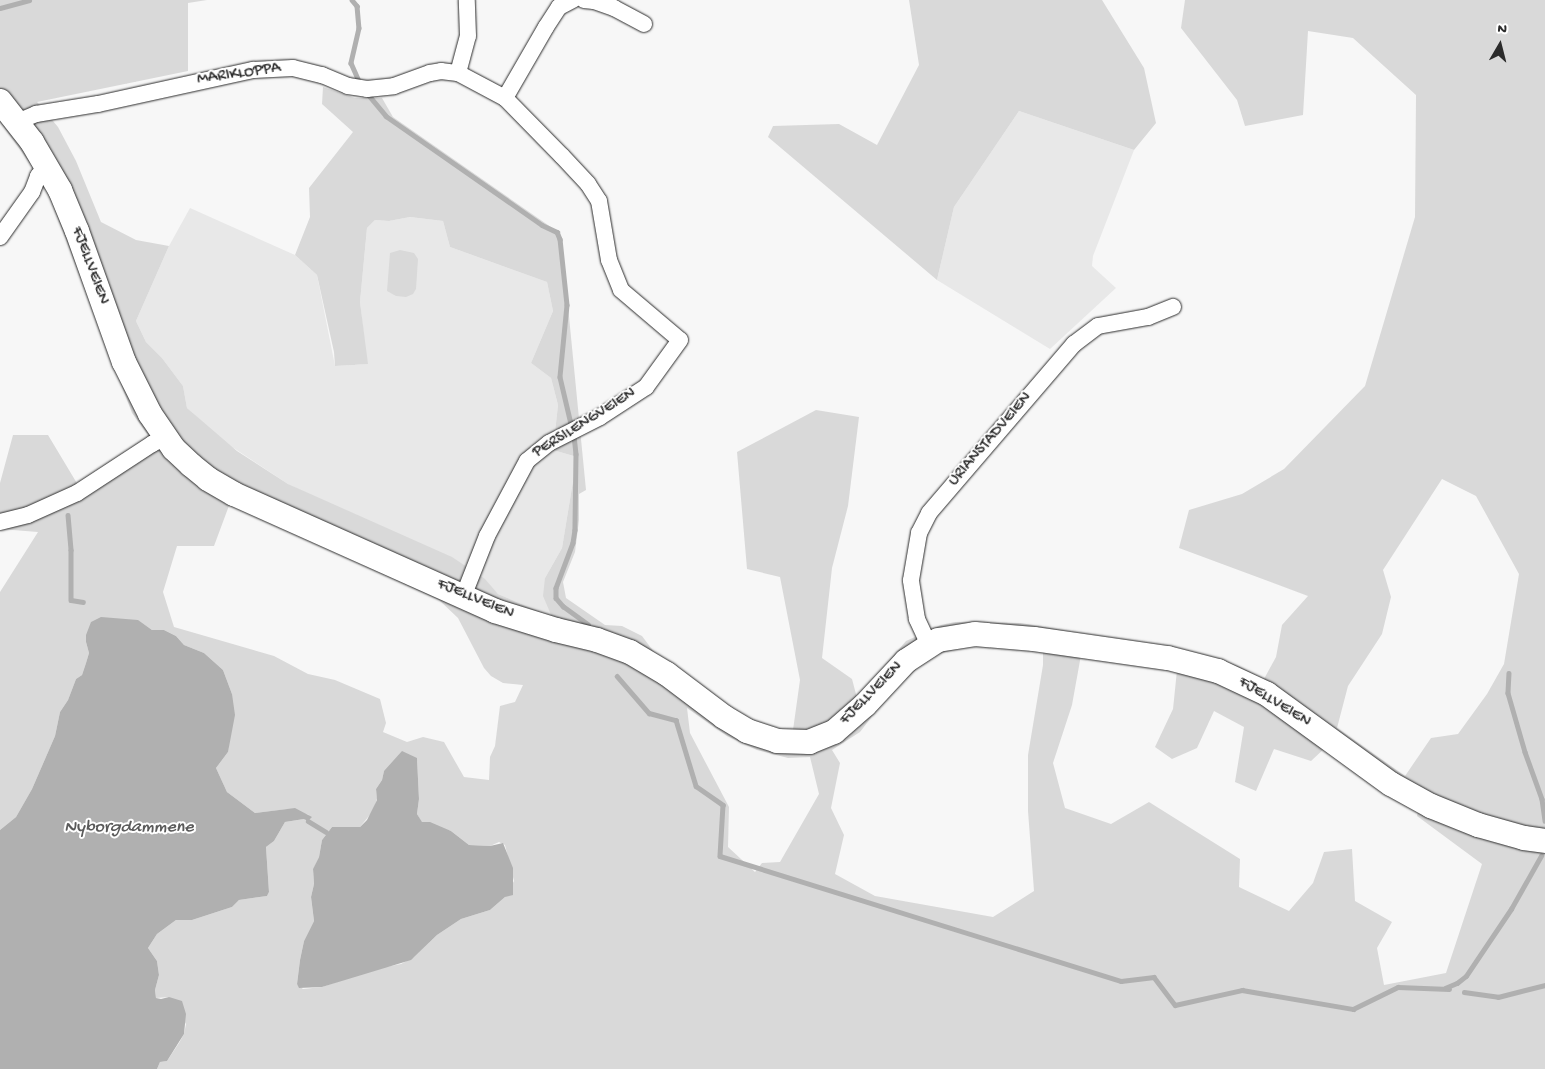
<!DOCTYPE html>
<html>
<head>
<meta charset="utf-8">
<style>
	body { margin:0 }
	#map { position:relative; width:1545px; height:1069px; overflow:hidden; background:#f7f7f7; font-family:"Gochi Hand",sans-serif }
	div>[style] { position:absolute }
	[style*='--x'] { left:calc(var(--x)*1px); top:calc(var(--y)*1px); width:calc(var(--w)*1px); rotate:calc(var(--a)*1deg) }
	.built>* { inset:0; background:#e8e8e8 }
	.green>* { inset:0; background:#d9d9d9 }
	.water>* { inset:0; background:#b0b0b0 }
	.stream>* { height:4.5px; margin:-2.25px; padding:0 2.25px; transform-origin:2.25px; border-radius:2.25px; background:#b0b0b0 }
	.roads { filter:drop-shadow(0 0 1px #2b2b2b) drop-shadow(0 0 1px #2b2b2b) }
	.street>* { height:16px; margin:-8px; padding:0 8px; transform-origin:8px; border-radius:8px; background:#fff }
	.secondary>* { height:24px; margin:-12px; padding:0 12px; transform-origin:12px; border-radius:12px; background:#fff }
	span { translate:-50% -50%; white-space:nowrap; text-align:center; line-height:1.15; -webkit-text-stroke:4px #fff; paint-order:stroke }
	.street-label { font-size:16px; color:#2b2b2b }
	.water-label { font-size:18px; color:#5a5a5a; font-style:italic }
	.north { position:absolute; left:1475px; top:20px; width:50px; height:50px; -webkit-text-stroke:4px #fff; paint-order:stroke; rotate:8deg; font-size:14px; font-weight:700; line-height:20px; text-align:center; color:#2b2b2b }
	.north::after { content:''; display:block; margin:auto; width:18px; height:22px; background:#2b2b2b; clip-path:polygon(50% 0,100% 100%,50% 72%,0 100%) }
</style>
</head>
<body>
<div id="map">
	<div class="built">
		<div style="clip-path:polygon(1019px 111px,1134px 150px,1093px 256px,1092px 266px,1116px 288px,1050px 349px,937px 280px,954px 207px)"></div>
		<div style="clip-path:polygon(190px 208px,295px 255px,317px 275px,335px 366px,367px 364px,360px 302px,367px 228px,375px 220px,389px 221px,410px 217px,443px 221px,450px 247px,547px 282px,553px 311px,531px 363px,551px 378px,558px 405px,553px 450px,577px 457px,562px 548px,545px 578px,552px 617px,498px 594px,492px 588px,288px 484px,223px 441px,187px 408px,183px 386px,162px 358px,146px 342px,136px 321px,169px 246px)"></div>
	</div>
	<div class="green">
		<div style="clip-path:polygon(evenodd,0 0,207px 0,188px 3px,188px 71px,37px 102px,58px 127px,76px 161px,101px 222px,136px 240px,169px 246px,136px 321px,146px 342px,162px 358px,183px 386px,187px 408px,237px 451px,288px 484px,452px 557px,485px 579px,498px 594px,552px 617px,543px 596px,545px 578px,562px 548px,577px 457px,553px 450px,558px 405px,551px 378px,531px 363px,553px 311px,547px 282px,450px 247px,443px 221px,410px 217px,389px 221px,375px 220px,367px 228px,360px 302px,368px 364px,335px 366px,334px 352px,317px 275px,295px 255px,310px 217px,309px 188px,353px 132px,322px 104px,323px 87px,355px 98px,382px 98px,393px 117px,558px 232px,561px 235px,586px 490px,579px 494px,579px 520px,575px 552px,563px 582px,566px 598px,605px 625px,622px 626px,642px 636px,654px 652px,707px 693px,763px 728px,783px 733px,793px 730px,800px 680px,780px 577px,747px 569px,737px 452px,816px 410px,859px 417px,848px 506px,832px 568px,822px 658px,852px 679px,857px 698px,906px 641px,941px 625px,955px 622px,1021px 623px,1121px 641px,1210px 657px,1238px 666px,1264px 679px,1276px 657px,1282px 625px,1308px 596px,1179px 548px,1189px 510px,1242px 494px,1284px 469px,1365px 386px,1415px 217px,1416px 95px,1353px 38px,1308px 31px,1303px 115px,1245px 126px,1237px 100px,1181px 28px,1185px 0,1545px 0,1545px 1069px,157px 1069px,160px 1062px,167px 1061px,179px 1043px,184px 1034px,186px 1024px,169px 997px,156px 998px,155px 990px,159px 975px,157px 961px,148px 948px,157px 934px,176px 920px,192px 920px,232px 907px,239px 900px,267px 896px,269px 892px,266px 847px,274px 841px,285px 822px,304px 819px,309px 815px,288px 809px,255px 813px,227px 792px,216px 768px,228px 752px,232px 694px,223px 670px,204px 653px,184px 645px,176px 636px,164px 630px,152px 630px,137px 620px,86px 642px,89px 653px,86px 663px,82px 675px,76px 679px,68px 700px,60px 712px,55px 736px,32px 789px,16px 817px,0 830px,0 592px,38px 532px,0 529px,0 483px,13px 435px,48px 435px,78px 485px,151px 439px,132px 413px,45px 184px,0 122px,0 0,1442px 479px,1476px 496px,1519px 574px,1504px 664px,1487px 694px,1458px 734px,1431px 738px,1405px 776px,1337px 728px,1348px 686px,1382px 634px,1391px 597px,1383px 570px,1442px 479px,0 0,230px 503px,439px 600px,458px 618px,484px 668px,491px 676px,503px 683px,523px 685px,515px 702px,500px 706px,495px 746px,490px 757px,489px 780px,464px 777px,444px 742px,423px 737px,407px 742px,383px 732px,386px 723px,380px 699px,335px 680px,308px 674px,274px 656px,174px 627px,163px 592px,177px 546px,214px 546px,230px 503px,0 0,975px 644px,1043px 650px,1043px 665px,1028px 755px,1028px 811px,1034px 891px,993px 917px,875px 896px,835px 874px,844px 835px,831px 808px,840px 763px,832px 750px,860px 732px,887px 697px,925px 661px,939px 654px,975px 644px,0 0,1081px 655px,1177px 670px,1173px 709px,1155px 747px,1172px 759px,1197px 748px,1214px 711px,1244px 727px,1235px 782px,1256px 791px,1274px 749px,1311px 761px,1326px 747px,1418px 811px,1417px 816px,1482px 864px,1446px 973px,1384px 985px,1377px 948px,1392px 922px,1355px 901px,1352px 849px,1324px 852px,1313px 883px,1289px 911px,1239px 887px,1240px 859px,1149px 802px,1111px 824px,1065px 808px,1053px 763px,1072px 705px,1081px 655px,0 0,687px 708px,727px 736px,757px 750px,788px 758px,810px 757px,819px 794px,780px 862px,762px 863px,755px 872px,728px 847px,729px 807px,690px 733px,687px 708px,0 0,417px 758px,419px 799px,417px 814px,422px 823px,451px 831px,469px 845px,490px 846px,499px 842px,505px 845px,514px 881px,505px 897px,490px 910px,461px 919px,437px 935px,414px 957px,401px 964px,375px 969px,322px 987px,303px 989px,297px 984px,300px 960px,304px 941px,314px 921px,311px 897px,314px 884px,313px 870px,319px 857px,322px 840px,332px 827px,360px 827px,373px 811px,377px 799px,376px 789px,382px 780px,384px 771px,417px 758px)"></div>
		<div style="clip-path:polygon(909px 0,1102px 0,1144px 68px,1156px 123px,1134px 150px,1019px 111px,954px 207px,937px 280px,768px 137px,773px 126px,839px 124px,877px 145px,919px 65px)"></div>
		<div style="clip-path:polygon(400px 250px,414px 253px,418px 259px,416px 289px,413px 294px,406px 297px,396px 296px,387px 291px,390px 253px)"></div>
	</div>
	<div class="water">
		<div style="clip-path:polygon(101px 617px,138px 620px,152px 630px,164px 630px,176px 636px,184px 645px,204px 653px,223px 670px,232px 694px,235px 715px,228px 752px,216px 768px,227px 792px,255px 813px,295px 808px,312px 817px,308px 821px,304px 819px,285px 822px,274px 841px,266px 847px,269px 892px,267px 896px,239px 900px,232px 907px,192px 920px,176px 920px,157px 934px,148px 948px,157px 961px,159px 975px,155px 990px,156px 998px,161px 999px,169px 997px,182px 1001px,186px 1014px,184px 1034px,167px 1061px,160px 1062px,157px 1069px,0 1069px,0 830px,16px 817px,32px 789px,55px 736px,60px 712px,68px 700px,76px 679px,82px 675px,86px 663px,89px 653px,86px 642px,86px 635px,91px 622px)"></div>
		<div style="clip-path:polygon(402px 751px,417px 758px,419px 799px,417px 814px,422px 822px,430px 822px,451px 831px,469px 845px,490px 846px,503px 843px,513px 868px,513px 895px,505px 897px,490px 910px,461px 919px,437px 935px,411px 960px,322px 987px,299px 988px,297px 984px,300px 960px,304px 941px,314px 921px,311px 897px,314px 884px,313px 869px,319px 857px,322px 840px,332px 827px,360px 827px,367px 820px,377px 800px,376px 789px,382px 780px,384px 771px)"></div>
	</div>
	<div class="stream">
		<div style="--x:352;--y:0;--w:8;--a:50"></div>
		<div style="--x:357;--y:6;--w:22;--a:85"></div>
		<div style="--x:359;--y:28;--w:36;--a:103"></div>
		<div style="--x:351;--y:63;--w:22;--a:66"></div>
		<div style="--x:0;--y:8;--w:30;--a:-15"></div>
		<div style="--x:367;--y:93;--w:30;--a:50"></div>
		<div style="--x:386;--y:116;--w:190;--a:34.9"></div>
		<div style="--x:542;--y:225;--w:17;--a:25"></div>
		<div style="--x:557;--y:232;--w:8;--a:67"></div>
		<div style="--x:560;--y:239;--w:66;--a:83.9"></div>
		<div style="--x:567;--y:305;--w:72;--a:95.6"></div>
		<div style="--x:560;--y:377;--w:52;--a:76.8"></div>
		<div style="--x:574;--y:435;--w:19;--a:84"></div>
		<div style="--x:576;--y:454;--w:76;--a:90.8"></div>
		<div style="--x:575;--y:530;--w:13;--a:99"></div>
		<div style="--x:573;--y:543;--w:48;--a:110.7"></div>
		<div style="--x:556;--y:588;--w:10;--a:90"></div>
		<div style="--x:556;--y:598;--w:11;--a:49"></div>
		<div style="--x:563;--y:606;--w:31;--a:36"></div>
		<div style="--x:68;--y:515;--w:35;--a:85"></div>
		<div style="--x:71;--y:550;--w:50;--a:90"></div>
		<div style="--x:71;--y:600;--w:12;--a:9"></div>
		<div style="--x:1509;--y:673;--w:20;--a:93"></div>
		<div style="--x:1508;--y:693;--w:61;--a:73.9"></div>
		<div style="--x:1525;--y:752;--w:50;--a:70.1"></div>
		<div style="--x:1542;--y:799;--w:22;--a:82"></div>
		<div style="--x:617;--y:676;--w:49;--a:49.1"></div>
		<div style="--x:649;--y:713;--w:28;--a:15"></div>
		<div style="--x:676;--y:720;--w:69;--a:73.1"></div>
		<div style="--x:696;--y:786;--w:33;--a:35"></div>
		<div style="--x:723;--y:805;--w:51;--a:93.4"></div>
		<div style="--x:720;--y:856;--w:420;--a:17.3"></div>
		<div style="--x:1121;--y:981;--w:33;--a:-7"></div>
		<div style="--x:1154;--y:977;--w:35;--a:53"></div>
		<div style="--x:1175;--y:1005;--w:69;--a:-12.6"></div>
		<div style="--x:1242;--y:990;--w:113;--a:9.7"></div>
		<div style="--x:1353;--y:1009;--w:50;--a:-26.1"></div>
		<div style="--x:1398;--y:987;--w:51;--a:2.2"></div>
		<div style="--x:308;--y:821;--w:21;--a:31"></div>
		<div style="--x:1445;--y:988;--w:13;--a:-23"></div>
		<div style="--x:1457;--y:983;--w:11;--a:-38"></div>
		<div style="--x:1466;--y:976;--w:81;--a:-56.1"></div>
		<div style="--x:1511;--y:909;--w:61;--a:-60.5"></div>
		<div style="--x:1464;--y:992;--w:34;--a:8"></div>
		<div style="--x:1498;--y:997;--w:49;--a:-14.3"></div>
	</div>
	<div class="roads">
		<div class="street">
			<div style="--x:584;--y:0;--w:10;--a:6"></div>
			<div style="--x:594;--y:1;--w:21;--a:19"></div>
			<div style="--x:614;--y:8;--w:34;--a:28"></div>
			<div style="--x:458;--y:73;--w:38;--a:-75"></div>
			<div style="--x:468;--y:36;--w:36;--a:-92"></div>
			<div style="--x:505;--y:98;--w:82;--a:-60"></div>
			<div style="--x:546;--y:27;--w:24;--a:-57"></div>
			<div style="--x:559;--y:7;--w:16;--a:-27"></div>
			<div style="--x:17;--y:122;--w:21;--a:-23"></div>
			<div style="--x:36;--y:114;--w:63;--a:-9.2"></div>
			<div style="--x:98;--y:104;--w:159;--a:-12.4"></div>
			<div style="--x:253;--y:70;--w:40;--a:-2.9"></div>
			<div style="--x:293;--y:68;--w:30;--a:14"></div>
			<div style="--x:322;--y:75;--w:28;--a:23"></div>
			<div style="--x:348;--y:86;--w:19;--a:9"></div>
			<div style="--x:367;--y:89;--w:27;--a:-6"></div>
			<div style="--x:394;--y:86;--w:38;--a:-20"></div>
			<div style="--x:430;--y:73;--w:11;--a:-10"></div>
			<div style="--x:441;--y:71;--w:17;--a:7"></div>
			<div style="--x:458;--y:73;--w:53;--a:28"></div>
			<div style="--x:505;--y:98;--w:81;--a:45.5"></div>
			<div style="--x:562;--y:156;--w:38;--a:47"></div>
			<div style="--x:588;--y:184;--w:20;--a:57"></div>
			<div style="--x:599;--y:201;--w:60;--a:80.4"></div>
			<div style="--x:609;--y:260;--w:32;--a:68"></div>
			<div style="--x:621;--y:290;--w:77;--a:40.3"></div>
			<div style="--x:680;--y:340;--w:58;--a:125.9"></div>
			<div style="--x:646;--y:387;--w:55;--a:146.9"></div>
			<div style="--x:600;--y:417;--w:57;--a:153"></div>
			<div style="--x:549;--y:443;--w:28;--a:141"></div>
			<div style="--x:527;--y:461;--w:85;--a:118.1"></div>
			<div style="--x:487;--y:536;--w:66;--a:111.5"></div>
			<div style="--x:0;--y:237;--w:55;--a:-54.6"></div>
			<div style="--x:32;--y:192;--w:17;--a:-69"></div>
			<div style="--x:38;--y:176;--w:14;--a:-51"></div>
			<div style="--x:0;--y:522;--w:29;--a:-14"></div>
			<div style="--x:28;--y:515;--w:54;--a:-24.2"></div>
			<div style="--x:77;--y:493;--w:90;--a:-33.2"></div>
			<div style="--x:152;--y:444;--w:16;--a:-27"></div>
			<div style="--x:929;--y:645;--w:29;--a:-115"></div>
			<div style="--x:917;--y:619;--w:39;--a:-99"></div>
			<div style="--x:911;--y:580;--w:48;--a:-80.3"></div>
			<div style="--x:919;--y:533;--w:22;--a:-63"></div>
			<div style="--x:929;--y:513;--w:223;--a:-49.4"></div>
			<div style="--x:1074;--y:344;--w:30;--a:-37"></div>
			<div style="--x:1098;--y:326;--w:51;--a:-10.2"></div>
			<div style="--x:1148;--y:317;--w:27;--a:-22"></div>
		</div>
		<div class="secondary">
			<div style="--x:0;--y:101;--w:52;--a:52"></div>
			<div style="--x:32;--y:142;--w:56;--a:59.7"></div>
			<div style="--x:60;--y:190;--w:44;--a:67.5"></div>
			<div style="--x:77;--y:231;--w:139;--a:70.3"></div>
			<div style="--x:124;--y:362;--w:58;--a:63.4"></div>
			<div style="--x:150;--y:414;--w:42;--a:55.6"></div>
			<div style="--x:174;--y:449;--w:23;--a:43"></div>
			<div style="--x:191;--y:465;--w:22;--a:39"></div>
			<div style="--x:208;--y:479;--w:30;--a:30"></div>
			<div style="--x:234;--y:494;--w:286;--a:24.1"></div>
			<div style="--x:495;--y:611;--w:64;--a:17.3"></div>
			<div style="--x:556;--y:630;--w:42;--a:13.7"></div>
			<div style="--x:597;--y:640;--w:35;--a:20"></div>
			<div style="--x:630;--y:652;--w:43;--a:30.7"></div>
			<div style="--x:667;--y:674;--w:71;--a:37"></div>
			<div style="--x:724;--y:717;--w:27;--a:31"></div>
			<div style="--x:747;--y:731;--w:32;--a:18"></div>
			<div style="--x:777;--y:741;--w:32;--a:2"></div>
			<div style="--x:809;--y:742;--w:27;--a:-22"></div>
			<div style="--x:834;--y:732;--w:41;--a:-41.1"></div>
			<div style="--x:865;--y:705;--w:60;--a:-47"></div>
			<div style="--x:906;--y:661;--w:38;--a:-33"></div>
			<div style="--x:938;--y:640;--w:37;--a:-9"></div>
			<div style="--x:975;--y:634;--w:59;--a:4.8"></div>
			<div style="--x:1034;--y:639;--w:135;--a:8.1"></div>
			<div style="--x:1168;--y:658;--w:52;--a:14.6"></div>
			<div style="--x:1218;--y:671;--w:54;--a:25.1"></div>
			<div style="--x:1267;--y:694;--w:153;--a:36"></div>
			<div style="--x:1391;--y:784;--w:46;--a:28.8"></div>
			<div style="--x:1431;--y:806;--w:51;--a:22"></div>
			<div style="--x:1478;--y:825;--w:48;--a:15.8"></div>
			<div style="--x:1524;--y:838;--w:21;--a:8"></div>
		</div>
	</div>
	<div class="street-label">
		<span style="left:239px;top:75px;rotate:-8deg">MARIKLOPPA</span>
		<span style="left:89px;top:266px;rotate:70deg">FJELLVEIEN</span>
		<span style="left:585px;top:424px;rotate:-32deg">PERSILENGVEIEN</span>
		<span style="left:991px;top:440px;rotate:-49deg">URIANSTADVEIEN</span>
		<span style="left:475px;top:600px;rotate:23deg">FJELLVEIEN</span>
		<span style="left:872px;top:694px;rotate:-45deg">FJELLVEIEN</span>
		<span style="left:1274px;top:703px;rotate:32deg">FJELLVEIEN</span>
	</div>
	<div class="water-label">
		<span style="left:129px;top:828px">Nyborgdammene</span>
	</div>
	<div class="north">N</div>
</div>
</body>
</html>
